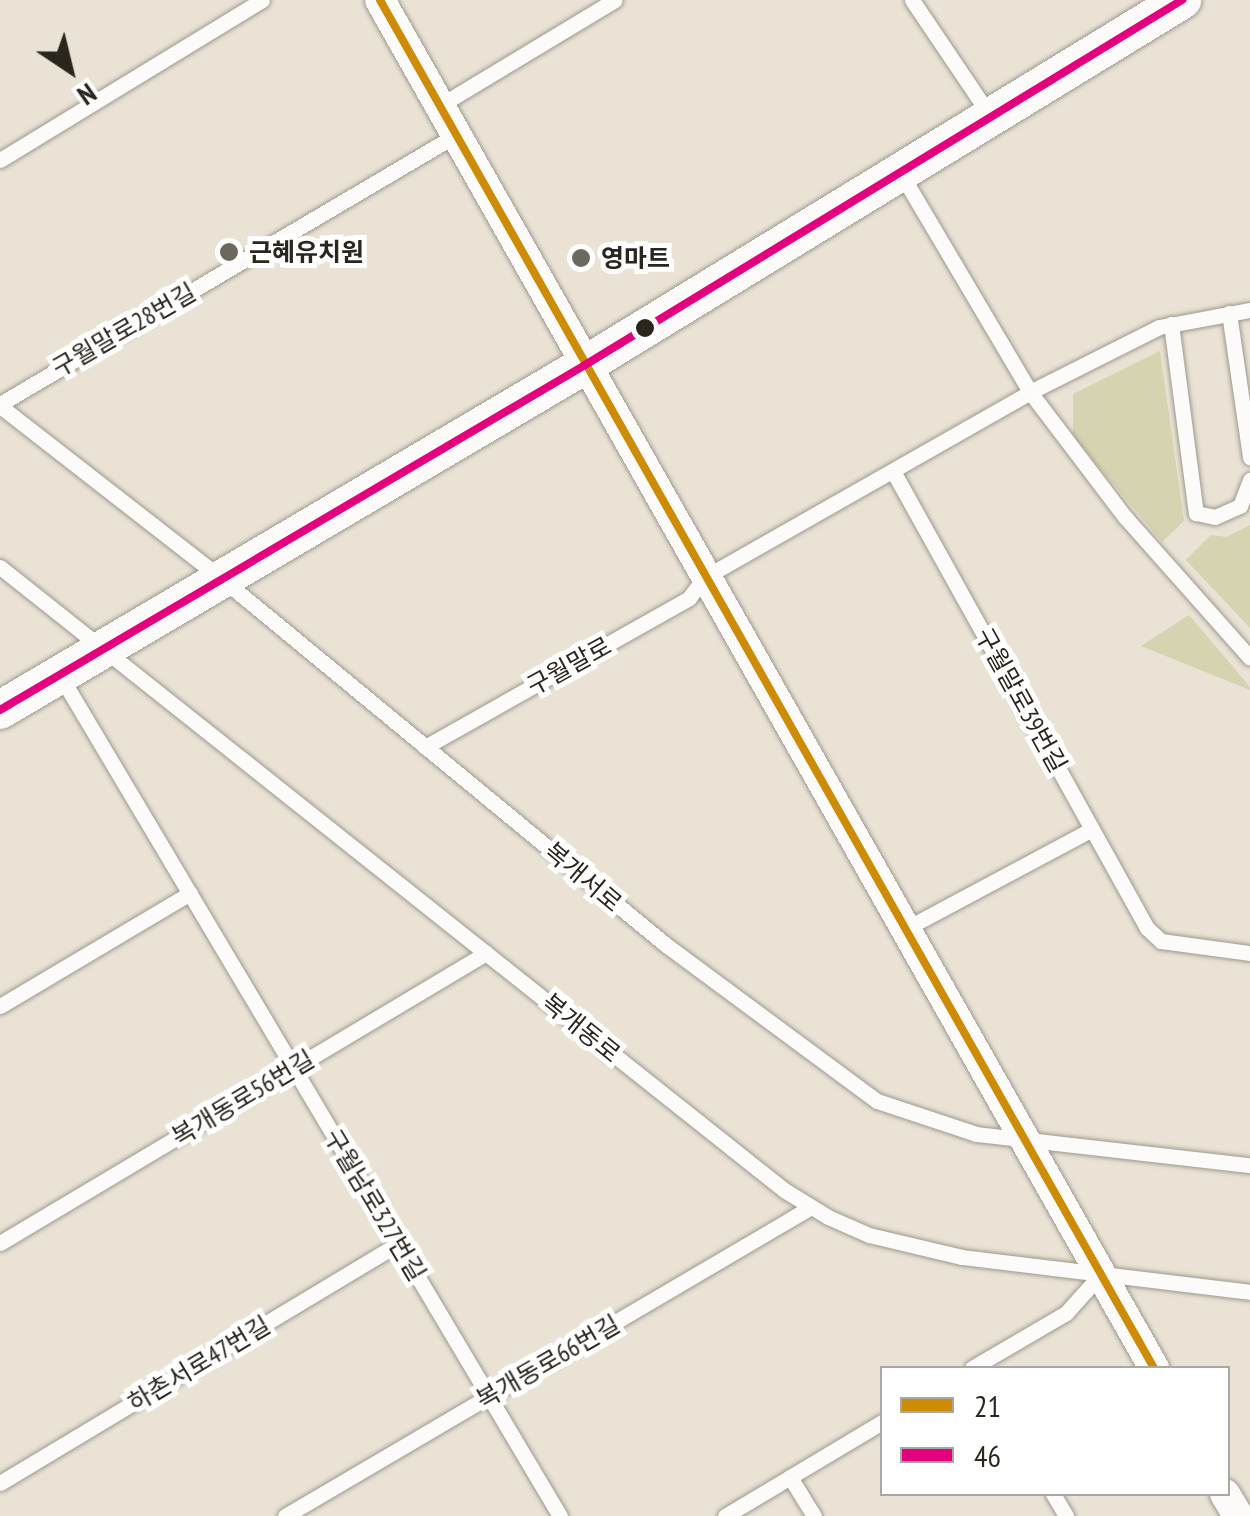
<!DOCTYPE html>
<html>
<head>
<meta charset="utf-8">
<style>
	body { margin:0 }
	#map { position:relative; width:1250px; height:1516px; overflow:hidden; background:#e9e2d5; font-family:"PT Sans Narrow","Noto Sans KR",sans-serif }
	div>[style] { position:absolute }
	[style*='--x'] { left:calc(var(--x)*1px); top:calc(var(--y)*1px); width:calc(var(--w)*1px); rotate:calc(var(--a)*1deg) }
	.green>* { inset:0; background:#d5d3b0 }
	.roads { filter:drop-shadow(0 0 2px #9e988e) drop-shadow(0 0 2px #9e988e) }
	.service>* { height:15px; margin:-7.5px; padding:0 7.5px; transform-origin:7.5px; border-radius:7.5px; background:#fcfbf9 }
	.minor>* { height:30px; margin:-15px; padding:0 15px; transform-origin:15px; border-radius:15px; background:#fcfbf9 }
	.tertiary>* { height:38px; margin:-19px; padding:0 19px; transform-origin:19px; border-radius:19px; background:#fcfbf9 }
	.bus-1>* { height:8px; margin:-4px; padding:0 4px; transform-origin:4px; border-radius:4px; background:#ce8c06 }
	.bus-2>* { height:8px; margin:-4px; padding:0 4px; transform-origin:4px; border-radius:4px; background:#e5007d }
	.dots>* { width:28px; height:28px; translate:-50% -50%; box-sizing:border-box; border:5px solid #fff; border-radius:50% }
	span { translate:-50% -50%; white-space:nowrap; text-align:center; line-height:1.15; -webkit-text-stroke:10px #fff; paint-order:stroke }
	.poi-label { font-size:25px; color:#2a261d; font-weight:700 }
	.left { translate:0 -50%; text-align:left }
	.street-label { font-size:25px; color:#2a261d }
	.legend { position:absolute; left:880px; top:1366px; width:350px; height:130px; box-sizing:border-box; background:#fff; border:2px solid #aaa8a5; margin:0; padding:12px 18px; list-style:none; font-size:30px; color:#2a261d }
	.legend li { display:flex; align-items:center; gap:20px; height:50px }
	.legend b { width:50px; border:2px solid #aaa8a5 }
	.north { position:absolute; left:20px; top:20px; width:100px; height:100px; -webkit-text-stroke:8px #fff; paint-order:stroke; rotate:145deg; font-size:28px; font-weight:700; line-height:40px; text-align:center; color:#2a261d }
	.north::after { content:''; display:block; margin:auto; width:35px; height:45px; background:#2a261d; clip-path:polygon(50% 0,100% 100%,50% 72%,0 100%) }
</style>
</head>
<body>
<div id="map">
	<div class="green">
		<div style="clip-path:polygon(1160px 351px,1184px 521px,1162px 542px,1073px 436px,1073px 394px)"></div>
		<div style="clip-path:polygon(1250px 525px,1250px 628px,1186px 560px,1211px 535px,1226px 537px)"></div>
		<div style="clip-path:polygon(1189px 615px,1250px 687px,1250px 690px,1141px 646px)"></div>
	</div>
	<div class="roads">
		<div class="service">
			<div style="--x:912;--y:0;--w:141;--a:56"></div>
			<div style="--x:439;--y:106;--w:205;--a:-31.1"></div>
			<div style="--x:0;--y:160;--w:307;--a:-31.4"></div>
			<div style="--x:900;--y:172;--w:256;--a:59.4"></div>
			<div style="--x:1030;--y:392;--w:157;--a:52.8"></div>
			<div style="--x:1125;--y:517;--w:188;--a:48.4"></div>
			<div style="--x:1229;--y:313;--w:146;--a:81.7"></div>
			<div style="--x:1171;--y:324;--w:191;--a:82.5"></div>
			<div style="--x:1196;--y:513;--w:19;--a:12"></div>
			<div style="--x:1215;--y:517;--w:27;--a:-24"></div>
			<div style="--x:1240;--y:506;--w:28;--a:-69"></div>
			<div style="--x:0;--y:404;--w:529;--a:-30.54"></div>
			<div style="--x:0;--y:406;--w:281;--a:37.9"></div>
			<div style="--x:222;--y:579;--w:575;--a:39.5"></div>
			<div style="--x:666;--y:945;--w:262;--a:36.5"></div>
			<div style="--x:877;--y:1101;--w:104;--a:18.4"></div>
			<div style="--x:976;--y:1134;--w:276;--a:6.5"></div>
			<div style="--x:894;--y:473;--w:521;--a:60.92"></div>
			<div style="--x:1147;--y:928;--w:19;--a:43"></div>
			<div style="--x:1161;--y:941;--w:90;--a:7.7"></div>
			<div style="--x:0;--y:567;--w:1001;--a:38.47"></div>
			<div style="--x:784;--y:1190;--w:52;--a:31.5"></div>
			<div style="--x:828;--y:1217;--w:45;--a:23.7"></div>
			<div style="--x:869;--y:1235;--w:96;--a:13.3"></div>
			<div style="--x:962;--y:1257;--w:290;--a:6.9"></div>
			<div style="--x:61;--y:677;--w:976;--a:59.26"></div>
			<div style="--x:425;--y:747;--w:303;--a:-29.4"></div>
			<div style="--x:689;--y:598;--w:26;--a:-53"></div>
			<div style="--x:705;--y:577;--w:374;--a:-29.6"></div>
			<div style="--x:1030;--y:392;--w:144;--a:-26.7"></div>
			<div style="--x:1159;--y:327;--w:93;--a:-10.6"></div>
			<div style="--x:905;--y:929;--w:212;--a:-28.1"></div>
			<div style="--x:0;--y:1006;--w:221;--a:-30.7"></div>
			<div style="--x:0;--y:1243;--w:566;--a:-30.82"></div>
			<div style="--x:972;--y:1368;--w:109;--a:-30.3"></div>
			<div style="--x:1066;--y:1313;--w:52;--a:-48.1"></div>
			<div style="--x:790;--y:1477;--w:46;--a:58.4"></div>
			<div style="--x:0;--y:1483;--w:464;--a:-31"></div>
			<div style="--x:1053;--y:1494;--w:26;--a:59"></div>
			<div style="--x:285;--y:1516;--w:610;--a:-30.43"></div>
			<div style="--x:725;--y:1516;--w:183;--a:-30.9"></div>
		</div>
		<div class="minor">
			<div style="--x:380;--y:0;--w:1572;--a:60.5"></div>
			<div style="--x:1225;--y:1494;--w:26;--a:59"></div>
		</div>
		<div class="tertiary">
			<div style="--x:0;--y:710;--w:679;--a:-30.53"></div>
			<div style="--x:585;--y:365;--w:700;--a:-31.44"></div>
		</div>
	</div>
	<div class="bus-1">
		<div style="--x:380;--y:0;--w:1572;--a:60.5"></div>
	</div>
	<div class="bus-2">
		<div style="--x:0;--y:710;--w:679;--a:-30.53"></div>
		<div style="--x:585;--y:365;--w:700;--a:-31.44"></div>
	</div>
	<div class="dots">
		<div style="left:229px;top:252px;background:#6d685d"></div>
		<div style="left:581px;top:258px;background:#6d685d"></div>
		<div style="left:645px;top:328px;background:#2a261d"></div>
	</div>
	<div class="poi-label">
		<span class="left" style="left:249px;top:252px">근혜유치원</span>
		<span class="left" style="left:601px;top:258px">영마트</span>
	</div>
	<div class="street-label">
		<span style="left:124px;top:330px;rotate:-30deg">구월말로28번길</span>
		<span style="left:569px;top:666px;rotate:-29deg">구월말로</span>
		<span style="left:1021px;top:700px;rotate:61deg">구월말로39번길</span>
		<span style="left:583px;top:877px;rotate:40deg">복개서로</span>
		<span style="left:581px;top:1028px;rotate:39deg">복개동로</span>
		<span style="left:243px;top:1098px;rotate:-31deg">복개동로56번길</span>
		<span style="left:375px;top:1205px;rotate:59deg">구월남로327번길</span>
		<span style="left:548px;top:1362px;rotate:-30deg">복개동로66번길</span>
		<span style="left:199px;top:1364px;rotate:-31deg">하촌서로47번길</span>
	</div>
	<ul class="legend">
	<li><b style="height:12px;background:#ce8c06"></b>21</li>
	<li><b style="height:12px;background:#e5007d"></b>46</li>
	</ul>
	<div class="north">N</div>
</div>
</body>
</html>
